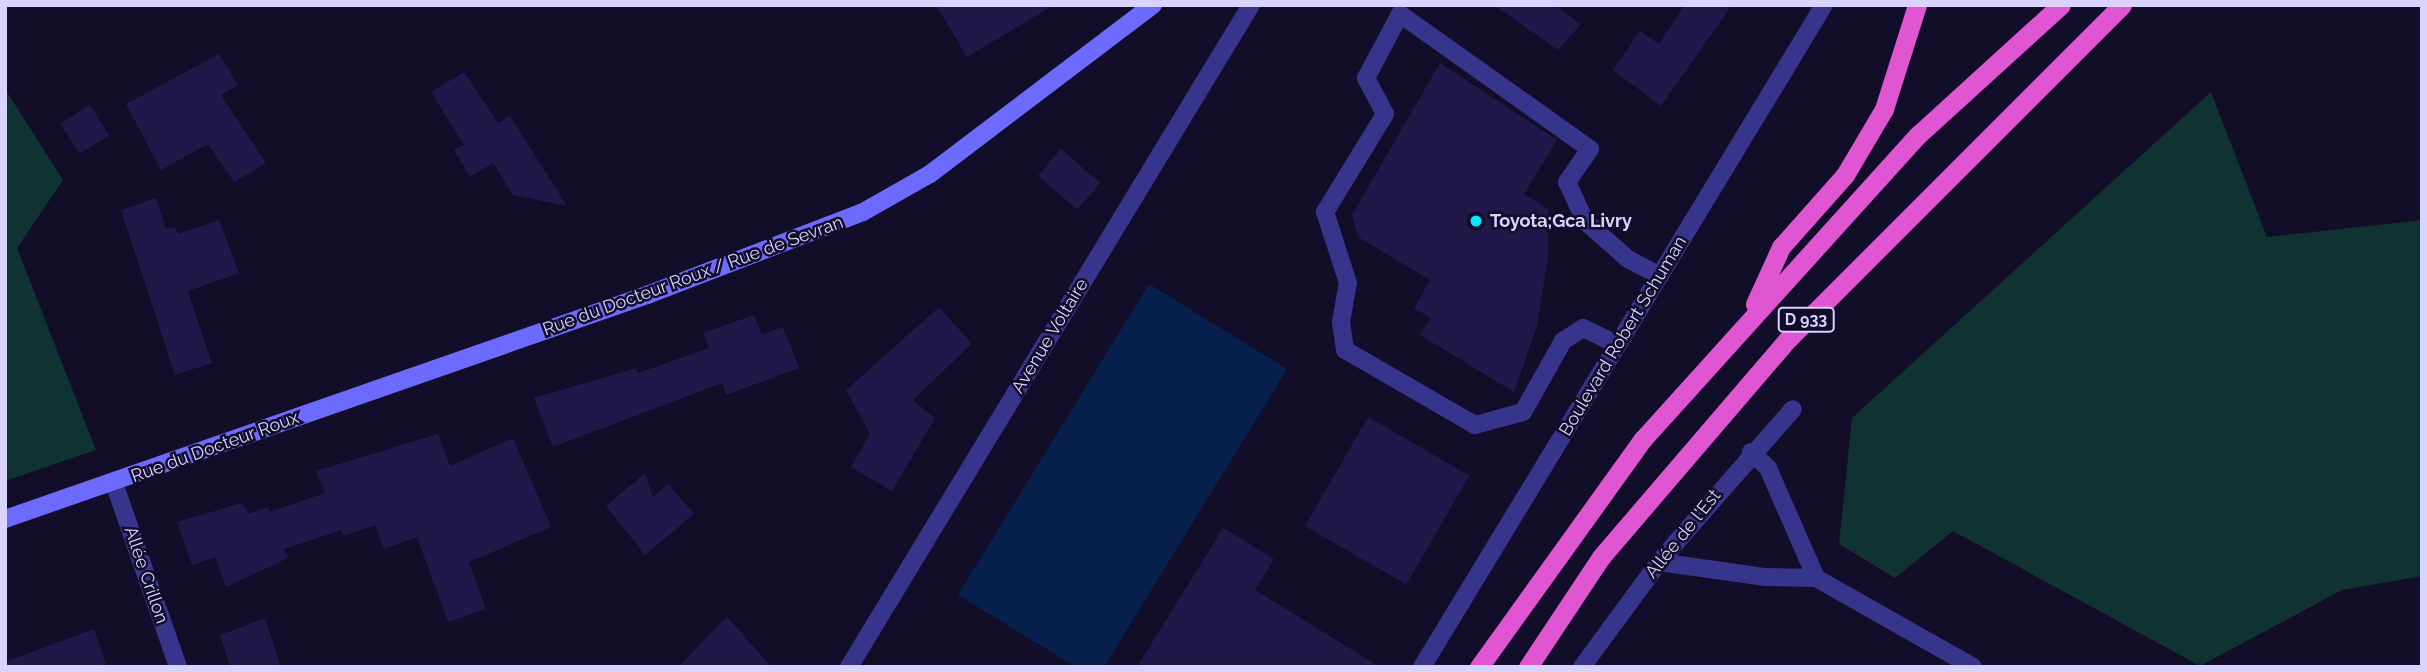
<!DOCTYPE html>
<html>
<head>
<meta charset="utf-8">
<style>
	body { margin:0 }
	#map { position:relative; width:2427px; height:672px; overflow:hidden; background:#120d28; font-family:Raleway,sans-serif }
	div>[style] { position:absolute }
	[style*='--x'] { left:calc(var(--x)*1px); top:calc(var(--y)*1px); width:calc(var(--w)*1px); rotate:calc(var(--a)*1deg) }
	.green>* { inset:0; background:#103231 }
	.water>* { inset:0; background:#08214c }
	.building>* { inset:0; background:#21184a; transform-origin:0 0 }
	.service>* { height:18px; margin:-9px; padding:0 9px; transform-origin:9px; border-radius:9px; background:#37348b }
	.minor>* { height:18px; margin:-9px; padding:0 9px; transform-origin:9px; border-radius:9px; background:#37348b }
	.tertiary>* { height:18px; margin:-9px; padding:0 9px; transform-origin:9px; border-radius:9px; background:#37348b }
	.secondary>* { height:18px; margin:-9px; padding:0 9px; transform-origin:9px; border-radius:9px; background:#6d6bff }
	.trunk>* { height:19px; margin:-9.5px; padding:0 9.5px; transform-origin:9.5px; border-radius:9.5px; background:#e055d2 }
	.dots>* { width:19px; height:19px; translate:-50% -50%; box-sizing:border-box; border:4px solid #120d28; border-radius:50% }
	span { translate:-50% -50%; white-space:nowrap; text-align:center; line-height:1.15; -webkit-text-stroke:5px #120d28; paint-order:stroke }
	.shield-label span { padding:2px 5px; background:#120d28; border:2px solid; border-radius:5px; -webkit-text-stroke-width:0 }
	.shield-label { font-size:16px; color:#d8d4ff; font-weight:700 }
	.poi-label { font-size:18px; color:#d8d4ff; font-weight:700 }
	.left { translate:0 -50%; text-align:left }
	.street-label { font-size:18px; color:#d8d4ff }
	.frame { position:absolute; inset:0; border:7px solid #d8d4ff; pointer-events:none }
</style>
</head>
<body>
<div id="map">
	<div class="green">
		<div style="clip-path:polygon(5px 89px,63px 180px,17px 248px,96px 450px,5px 481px)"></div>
		<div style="clip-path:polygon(2211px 92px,2267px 237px,2422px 220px,2422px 576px,2342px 590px,2200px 666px,1953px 531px,1895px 578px,1839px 544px,1852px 418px)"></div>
	</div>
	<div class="water">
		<div style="clip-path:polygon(1149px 284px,1287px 369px,1104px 667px,1076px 667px,958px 595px)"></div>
	</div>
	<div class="building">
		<div style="clip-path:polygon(936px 5px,1054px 5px,967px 57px)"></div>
		<div style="clip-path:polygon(1494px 5px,1554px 5px,1581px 24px,1558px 50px)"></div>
		<div style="clip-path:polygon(1685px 5px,1732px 5px,1661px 106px,1613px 70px,1640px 31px,1659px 44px)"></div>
		<div style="clip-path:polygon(219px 54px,238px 85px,221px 95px,266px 163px,234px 182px,208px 144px,161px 170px,126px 104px)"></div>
		<div style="clip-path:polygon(1440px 63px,1557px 140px,1524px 194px,1548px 209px,1548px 257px,1537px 326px,1514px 392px,1420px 335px,1431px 318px,1414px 308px,1430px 280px,1358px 237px,1352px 215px)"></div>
		<div style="clip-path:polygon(464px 72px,498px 123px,510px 116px,567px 206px,513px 195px,493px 163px,470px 177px,454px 150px,464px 145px,431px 92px)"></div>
		<div style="left:90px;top:105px;width:36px;height:35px;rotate:58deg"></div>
		<div style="left:1061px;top:149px;width:52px;height:35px;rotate:41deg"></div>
		<div style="clip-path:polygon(156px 198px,166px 229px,175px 227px,178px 234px,219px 220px,239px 273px,188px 291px,212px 363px,175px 375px,121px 210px)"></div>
		<div style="clip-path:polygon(939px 307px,972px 344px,913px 400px,935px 418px,892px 491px,851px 467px,870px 434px,846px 390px)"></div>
		<div style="clip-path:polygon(754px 315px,762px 335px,783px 327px,799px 368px,726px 395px,722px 383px,553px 447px,534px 398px,636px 368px,638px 373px,709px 348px,703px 333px)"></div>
		<div style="left:1368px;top:417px;width:117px;height:126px;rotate:30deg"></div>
		<div style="clip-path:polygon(438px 434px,450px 466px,513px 438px,551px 527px,469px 562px,486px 609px,448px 622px,417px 537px,384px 549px,375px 525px,343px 536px,341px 530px,284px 549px,288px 558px,226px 587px,215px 557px,192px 565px,177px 522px,242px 503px,249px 514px,268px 507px,270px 512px,325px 493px,316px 471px)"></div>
		<div style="clip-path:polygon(645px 473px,653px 497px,668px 484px,694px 514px,645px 555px,606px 506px)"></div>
		<div style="clip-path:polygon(1223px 528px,1274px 559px,1255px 590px,1380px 667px,1137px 667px)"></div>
		<div style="clip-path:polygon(727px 617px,772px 667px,678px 667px)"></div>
		<div style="clip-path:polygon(265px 618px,281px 667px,230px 667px,220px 635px)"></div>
		<div style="clip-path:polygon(94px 629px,107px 667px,5px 667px,5px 662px)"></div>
	</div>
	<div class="service">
		<div style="--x:1618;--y:345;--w:39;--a:-154"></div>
		<div style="--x:1583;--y:328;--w:24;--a:147"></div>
		<div style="--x:1563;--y:341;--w:81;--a:119.4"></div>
		<div style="--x:1523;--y:412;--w:50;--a:164.8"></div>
		<div style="--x:1475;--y:425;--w:150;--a:-150"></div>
		<div style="--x:1345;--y:350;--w:28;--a:-98"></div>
		<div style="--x:1341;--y:322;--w:40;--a:-80"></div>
		<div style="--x:1348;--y:283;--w:75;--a:-107.9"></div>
		<div style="--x:1325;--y:212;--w:115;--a:-58.5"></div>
		<div style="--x:1385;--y:114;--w:41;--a:-117.8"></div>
		<div style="--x:1366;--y:78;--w:72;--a:-62"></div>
		<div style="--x:1400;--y:14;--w:233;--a:35.4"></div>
		<div style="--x:1590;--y:149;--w:40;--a:124.9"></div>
		<div style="--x:1567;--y:182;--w:43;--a:65.2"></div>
		<div style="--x:1585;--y:221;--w:57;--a:41.5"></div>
		<div style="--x:1628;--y:259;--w:36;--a:28"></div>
		<div style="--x:1751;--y:452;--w:23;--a:43"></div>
		<div style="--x:1768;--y:468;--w:120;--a:66.4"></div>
		<div style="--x:1659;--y:562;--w:106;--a:8.1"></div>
		<div style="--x:1764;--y:577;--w:52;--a:1.1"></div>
		<div style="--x:1816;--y:578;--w:180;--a:29.5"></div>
	</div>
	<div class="minor">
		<div style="--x:114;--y:483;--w:195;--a:70.8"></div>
		<div style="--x:1582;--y:667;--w:130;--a:-53.7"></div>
		<div style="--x:1659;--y:562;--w:203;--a:-48.8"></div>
	</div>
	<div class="tertiary">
		<div style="--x:849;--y:667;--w:774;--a:-58.73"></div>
		<div style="--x:1422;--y:667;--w:774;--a:-58.73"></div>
	</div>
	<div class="secondary">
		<div style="--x:5;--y:519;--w:680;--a:-19.23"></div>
		<div style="--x:647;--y:295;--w:231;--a:-21"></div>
		<div style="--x:863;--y:212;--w:77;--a:-29.6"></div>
		<div style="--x:930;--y:174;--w:280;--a:-37.2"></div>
	</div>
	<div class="trunk">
		<div style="--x:1755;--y:304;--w:63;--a:-65.5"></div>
		<div style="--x:1781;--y:247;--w:96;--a:-48.4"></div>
		<div style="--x:1845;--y:175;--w:77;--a:-59.4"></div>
		<div style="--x:1884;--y:109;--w:109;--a:-72.4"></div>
		<div style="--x:1479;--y:667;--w:281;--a:-54.3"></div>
		<div style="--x:1643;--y:439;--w:410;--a:-47.9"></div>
		<div style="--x:1918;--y:135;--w:193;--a:-42.3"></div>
		<div style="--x:1528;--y:667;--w:132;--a:-56.4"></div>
		<div style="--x:1601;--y:557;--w:289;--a:-49.4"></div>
		<div style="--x:1789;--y:338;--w:471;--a:-45"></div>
	</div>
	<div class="dots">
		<div style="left:1476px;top:221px;background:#00e7ff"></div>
	</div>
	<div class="shield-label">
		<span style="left:1806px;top:320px">D 933</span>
	</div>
	<div class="poi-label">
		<span class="left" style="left:1490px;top:221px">Toyota;Gca Livry</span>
	</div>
	<div class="street-label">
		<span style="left:693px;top:276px;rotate:-20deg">Rue du Docteur Roux / Rue de Sevran</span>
		<span style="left:1050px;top:336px;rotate:-59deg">Avenue Voltaire</span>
		<span style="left:1623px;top:336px;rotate:-59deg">Boulevard Robert Schuman</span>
		<span style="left:215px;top:447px;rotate:-20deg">Rue du Docteur Roux</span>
		<span style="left:1683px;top:534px;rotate:-51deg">Allée de l'Est</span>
		<span style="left:146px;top:575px;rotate:71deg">Allée Crillon</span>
	</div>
	<div class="frame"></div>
</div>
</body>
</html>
